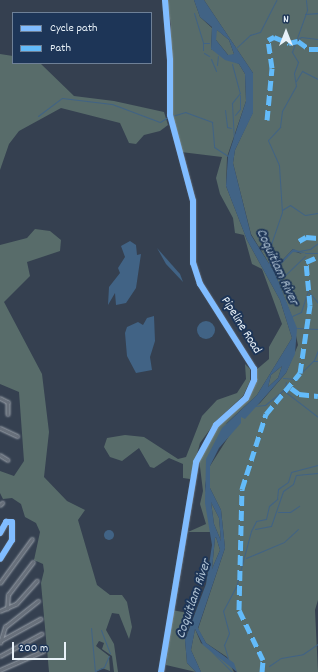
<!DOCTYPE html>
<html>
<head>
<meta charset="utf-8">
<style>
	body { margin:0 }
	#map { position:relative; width:318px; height:672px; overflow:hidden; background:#354050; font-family:Dekko,sans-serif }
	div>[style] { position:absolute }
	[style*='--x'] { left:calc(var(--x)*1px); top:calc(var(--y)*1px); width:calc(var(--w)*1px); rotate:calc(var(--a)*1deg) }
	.green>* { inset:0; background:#586c6a }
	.water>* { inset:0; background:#416385 }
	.round { border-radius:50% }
	.stream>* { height:1px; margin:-0.5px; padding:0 0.5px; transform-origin:0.5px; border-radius:0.5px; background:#416385 }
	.roads { filter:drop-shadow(0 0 1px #9aa1aa) drop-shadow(0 0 1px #9aa1aa) }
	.minor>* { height:2.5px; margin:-1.25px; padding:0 1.25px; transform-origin:1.25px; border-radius:1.25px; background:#68707b }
	.quiet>* { height:5px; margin-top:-2.5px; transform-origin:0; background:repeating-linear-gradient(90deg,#63bbfa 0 10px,transparent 0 15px) }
	.cycleway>* { height:6px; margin:-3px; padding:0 3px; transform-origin:3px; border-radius:3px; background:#80bcff }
	span { translate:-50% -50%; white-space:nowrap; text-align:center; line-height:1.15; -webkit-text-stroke:4px #1d3557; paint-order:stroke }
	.street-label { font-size:13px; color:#e8f1f8 }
	.water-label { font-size:14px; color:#aec1d2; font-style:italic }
	.legend { position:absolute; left:12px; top:12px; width:140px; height:52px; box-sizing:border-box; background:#1d3557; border:1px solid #6e8097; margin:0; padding:5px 7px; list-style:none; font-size:12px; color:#e8f1f8 }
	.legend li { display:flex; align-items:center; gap:8px; height:20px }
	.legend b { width:20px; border:1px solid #6e8097 }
	.north { position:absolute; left:266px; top:12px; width:40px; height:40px; -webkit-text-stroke:3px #1d3557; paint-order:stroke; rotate:0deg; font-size:11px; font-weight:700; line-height:16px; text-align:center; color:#e8f1f8 }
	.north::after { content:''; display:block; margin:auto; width:14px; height:18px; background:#e8f1f8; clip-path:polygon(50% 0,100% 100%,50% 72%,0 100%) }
	.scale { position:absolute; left:12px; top:642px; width:54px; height:18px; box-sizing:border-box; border:2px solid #e8f1f8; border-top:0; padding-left:5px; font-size:12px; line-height:14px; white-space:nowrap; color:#e8f1f8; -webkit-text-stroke:3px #1d3557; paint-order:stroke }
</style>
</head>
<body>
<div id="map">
	<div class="green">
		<div style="clip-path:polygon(167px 0,194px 0,200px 17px,212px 28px,211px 49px,239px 64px,245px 74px,246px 101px,227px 157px,226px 186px,247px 240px,280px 300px,292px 338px,257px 395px,227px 423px,211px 451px,205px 486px,212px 532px,188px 532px,206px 524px,200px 504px,203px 491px,199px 459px,217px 428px,249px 398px,256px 379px,256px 370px,269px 359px,269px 347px,282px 324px,262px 269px,252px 264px,244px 235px,235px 233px,233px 218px,220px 194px,216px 178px,222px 157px,181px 152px,171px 114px,171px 25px)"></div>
		<div style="clip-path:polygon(204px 0,318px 0,318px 600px,315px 610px,318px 672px,237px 672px,227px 657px,206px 643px,198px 629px,225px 548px,221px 510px,210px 488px,210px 466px,241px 417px,260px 403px,286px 373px,298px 345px,292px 317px,274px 271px,293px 251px,302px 254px,293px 249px,273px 270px,251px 234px,233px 163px,235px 150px,253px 112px,253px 73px)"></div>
		<div style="clip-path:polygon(216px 29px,229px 40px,234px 54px,230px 56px,236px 61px,226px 58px,229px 56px,216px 40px)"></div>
		<div style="clip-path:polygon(0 54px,13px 56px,13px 63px,40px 63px,74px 96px,114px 101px,164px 112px,168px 125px,160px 131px,144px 135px,136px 144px,129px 143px,120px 123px,61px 108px,19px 131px,9px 144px,0 170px)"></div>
		<div style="clip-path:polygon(35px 229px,50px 231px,61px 240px,60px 251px,27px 262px,30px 276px,4px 302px,42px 374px,49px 432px,44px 477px,67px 501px,85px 510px,78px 520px,97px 585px,110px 595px,122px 595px,127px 602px,132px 627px,129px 639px,119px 614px,112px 613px,106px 630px,114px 644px,118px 672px,114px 672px,112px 656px,102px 649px,104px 643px,99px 641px,96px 646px,109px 656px,110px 671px,102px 668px,96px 672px,49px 672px,41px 583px,44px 571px,43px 564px,34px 560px,40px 532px,36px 523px,25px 517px,21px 504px,12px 498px,3px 499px,0 493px,0 471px,14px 476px,24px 461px,19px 392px,0 384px,0 245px,27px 238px)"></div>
		<div style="clip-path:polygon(245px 364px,250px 369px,250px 381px,243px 396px,216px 421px,200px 443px,190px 479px,183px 478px,183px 464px,169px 458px,154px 468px,150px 467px,139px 448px,122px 461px,110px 457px,104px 447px,107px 438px,125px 435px,144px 437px,178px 459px,186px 457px,202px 416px,217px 400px,237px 393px,246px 379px)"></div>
		<div style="clip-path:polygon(282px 366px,278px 378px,268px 387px,271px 375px)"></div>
		<div style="clip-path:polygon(211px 502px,219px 518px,221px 541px,214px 524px)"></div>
		<div style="clip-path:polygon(216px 537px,220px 550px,212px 569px,215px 538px)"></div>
		<div style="clip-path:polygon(172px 610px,193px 614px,185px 640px,187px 663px,196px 672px,166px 665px)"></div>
		<div style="clip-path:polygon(195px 629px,201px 643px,229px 662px,234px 672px,201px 672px,191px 650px)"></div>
	</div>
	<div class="water">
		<div style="clip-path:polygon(evenodd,194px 0,204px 0,253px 73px,253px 113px,235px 150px,233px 163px,251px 235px,273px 270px,293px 249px,306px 253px,293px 252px,274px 271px,297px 328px,295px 354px,286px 373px,245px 419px,241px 417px,241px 423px,219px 448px,210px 466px,210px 488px,221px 510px,225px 548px,198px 628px,206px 643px,234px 663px,237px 672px,203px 645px,195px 629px,191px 650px,201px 672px,196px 672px,187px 663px,185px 640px,206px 584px,212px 545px,205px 503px,206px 459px,222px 428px,257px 395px,292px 338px,280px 300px,247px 240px,226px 186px,228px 156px,246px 101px,245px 74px,239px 64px,225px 60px,211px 49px,212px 27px,200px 17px,194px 0,217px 30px,229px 40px,234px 54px,228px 55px,216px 40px,217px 30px,194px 0,282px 366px,278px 378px,268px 387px,271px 375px,282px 366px,194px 0,211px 502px,219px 518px,221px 541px,214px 524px,211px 502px,194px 0,216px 537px,220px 550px,212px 569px,215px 538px,216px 537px)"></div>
		<div style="clip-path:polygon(130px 241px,136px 245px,137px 255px,141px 254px,136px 288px,126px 303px,116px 305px,115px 293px,108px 305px,109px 287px,120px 273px,118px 268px,125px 257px,121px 246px)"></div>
		<div style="clip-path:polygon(157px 248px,180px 274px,183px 282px,166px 264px)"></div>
		<div style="clip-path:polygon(154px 316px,155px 341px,150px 357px,152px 370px,136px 373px,127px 356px,125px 333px,127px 327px,138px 322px,143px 325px,147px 318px)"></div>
		<div class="round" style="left:197px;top:321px;width:18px;height:18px"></div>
		<div class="round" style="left:104px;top:530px;width:10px;height:10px"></div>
	</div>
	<div class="stream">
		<div style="--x:194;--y:13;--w:31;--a:73"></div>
		<div style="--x:203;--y:43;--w:6;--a:0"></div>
		<div style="--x:305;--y:14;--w:13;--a:-4"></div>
		<div style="--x:297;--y:40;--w:5;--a:-37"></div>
		<div style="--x:301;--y:37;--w:17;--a:7"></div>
		<div style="--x:203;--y:43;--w:7;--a:90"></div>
		<div style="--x:235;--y:49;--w:21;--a:-43"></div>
		<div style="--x:250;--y:35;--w:10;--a:-17"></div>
		<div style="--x:260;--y:32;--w:36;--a:-63"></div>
		<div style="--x:204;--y:53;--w:6;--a:31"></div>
		<div style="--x:211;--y:59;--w:13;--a:67"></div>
		<div style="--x:232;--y:64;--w:30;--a:75"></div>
		<div style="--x:240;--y:93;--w:13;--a:129"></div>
		<div style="--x:232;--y:103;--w:37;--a:87"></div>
		<div style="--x:217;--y:65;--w:9;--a:-84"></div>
		<div style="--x:296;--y:81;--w:12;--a:-59"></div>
		<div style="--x:302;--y:71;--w:18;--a:27"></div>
		<div style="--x:225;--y:110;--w:17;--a:83"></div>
		<div style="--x:227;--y:127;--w:4;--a:14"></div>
		<div style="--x:235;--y:115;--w:8;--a:-50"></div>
		<div style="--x:240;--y:109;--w:14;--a:-90"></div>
		<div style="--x:38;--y:116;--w:30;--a:-37"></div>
		<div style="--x:62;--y:98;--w:50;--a:6.8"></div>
		<div style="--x:112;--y:104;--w:51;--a:20.6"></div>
		<div style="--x:160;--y:122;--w:9;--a:-32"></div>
		<div style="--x:172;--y:116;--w:14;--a:-17"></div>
		<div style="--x:185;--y:112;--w:29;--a:20"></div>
		<div style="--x:212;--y:122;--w:25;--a:85"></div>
		<div style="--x:214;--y:147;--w:17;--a:33"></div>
		<div style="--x:282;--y:210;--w:9;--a:-32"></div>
		<div style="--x:290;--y:205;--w:18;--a:34"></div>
		<div style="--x:305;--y:215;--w:13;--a:-9"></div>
		<div style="--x:268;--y:244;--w:5;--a:79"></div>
		<div style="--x:299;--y:251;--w:11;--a:-10"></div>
		<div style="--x:310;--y:249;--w:10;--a:-37"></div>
		<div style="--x:305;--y:253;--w:13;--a:0"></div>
		<div style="--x:269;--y:264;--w:14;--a:-90"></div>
		<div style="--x:269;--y:250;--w:40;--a:-71.1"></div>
		<div style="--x:282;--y:212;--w:47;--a:-93.7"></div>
		<div style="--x:279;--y:165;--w:27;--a:-114"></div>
		<div style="--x:268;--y:140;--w:18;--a:-47"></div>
		<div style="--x:280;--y:127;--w:16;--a:-83"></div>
		<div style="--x:282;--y:111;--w:29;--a:-61"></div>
		<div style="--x:296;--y:86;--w:13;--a:-99"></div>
		<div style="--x:294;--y:73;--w:12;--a:-70"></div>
		<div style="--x:298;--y:62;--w:12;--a:-121"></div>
		<div style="--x:292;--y:52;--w:45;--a:-70.3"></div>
		<div style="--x:307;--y:10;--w:10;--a:-96"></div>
		<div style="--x:277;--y:283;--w:39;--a:-44"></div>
		<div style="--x:292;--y:316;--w:10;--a:-24"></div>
		<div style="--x:301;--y:312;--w:22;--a:-72"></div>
		<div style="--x:308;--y:291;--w:16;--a:50"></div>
		<div style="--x:297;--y:328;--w:21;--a:3"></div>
		<div style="--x:313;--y:361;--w:5;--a:0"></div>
		<div style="--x:283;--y:378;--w:12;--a:5"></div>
		<div style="--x:295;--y:379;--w:27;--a:-45"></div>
		<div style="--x:314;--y:360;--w:11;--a:-68"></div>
		<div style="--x:283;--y:390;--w:44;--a:37.6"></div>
		<div style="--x:255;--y:406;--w:10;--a:-6"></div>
		<div style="--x:265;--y:405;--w:26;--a:-39"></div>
		<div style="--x:285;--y:389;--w:7;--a:-82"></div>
		<div style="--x:278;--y:512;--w:12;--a:0"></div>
		<div style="--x:290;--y:512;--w:11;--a:-34"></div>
		<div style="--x:255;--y:529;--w:16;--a:-11"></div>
		<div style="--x:271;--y:526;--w:37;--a:-71"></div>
		<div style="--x:283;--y:491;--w:12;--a:-35"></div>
		<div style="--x:293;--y:484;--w:9;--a:-72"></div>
		<div style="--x:296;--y:475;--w:22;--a:-5"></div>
		<div style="--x:246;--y:558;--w:41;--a:-22.8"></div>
		<div style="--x:284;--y:542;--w:19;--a:-43"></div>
		<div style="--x:91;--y:628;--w:44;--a:84.8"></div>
		<div style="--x:101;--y:630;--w:25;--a:69"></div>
		<div style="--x:207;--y:647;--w:35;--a:45"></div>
		<div style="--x:228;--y:658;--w:14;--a:-107"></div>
		<div style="--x:224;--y:645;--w:13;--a:-67"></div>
		<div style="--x:229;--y:633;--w:23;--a:-105"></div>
		<div style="--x:223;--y:611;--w:27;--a:-62"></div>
		<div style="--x:236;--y:587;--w:58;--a:-75"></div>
		<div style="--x:251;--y:531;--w:11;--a:-63"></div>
		<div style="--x:256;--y:521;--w:10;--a:-11"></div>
		<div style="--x:266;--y:519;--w:13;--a:-77"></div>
		<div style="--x:269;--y:506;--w:11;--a:-41"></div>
		<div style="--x:277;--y:499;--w:10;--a:-84"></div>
		<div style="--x:278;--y:489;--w:12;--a:-35"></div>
		<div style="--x:288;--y:482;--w:10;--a:-73"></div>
		<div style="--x:291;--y:472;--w:28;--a:-15"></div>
		<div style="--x:269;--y:666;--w:14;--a:-34"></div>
		<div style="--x:281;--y:658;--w:22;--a:-10"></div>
		<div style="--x:303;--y:654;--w:18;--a:-34"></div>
		<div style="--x:95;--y:671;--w:10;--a:-24"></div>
		<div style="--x:104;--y:667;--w:12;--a:-66"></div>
	</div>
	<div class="roads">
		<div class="minor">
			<div style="--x:0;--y:398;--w:9;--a:27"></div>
			<div style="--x:8;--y:402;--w:12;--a:90"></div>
			<div style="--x:0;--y:428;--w:19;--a:25"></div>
			<div style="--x:0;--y:455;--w:9;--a:32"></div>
			<div style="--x:0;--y:505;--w:3;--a:-45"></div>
			<div style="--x:0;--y:533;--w:13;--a:-61"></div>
			<div style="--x:6;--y:522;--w:6;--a:0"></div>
			<div style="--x:12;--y:522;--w:18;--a:90"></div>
			<div style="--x:12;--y:540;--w:22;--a:122"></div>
			<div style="--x:0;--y:583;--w:54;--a:-54"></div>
			<div style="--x:7;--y:609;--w:14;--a:-86"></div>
			<div style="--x:8;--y:595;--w:41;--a:-52.9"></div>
			<div style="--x:0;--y:611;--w:17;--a:-24"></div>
			<div style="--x:16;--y:604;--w:31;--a:-48"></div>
			<div style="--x:0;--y:641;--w:46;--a:-28.8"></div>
			<div style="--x:0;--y:643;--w:17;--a:-73"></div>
			<div style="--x:5;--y:627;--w:42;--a:-38.2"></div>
			<div style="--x:0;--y:656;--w:47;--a:-28.2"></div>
			<div style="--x:0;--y:670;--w:47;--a:-23.8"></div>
			<div style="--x:161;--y:672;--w:213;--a:-80.5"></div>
			<div style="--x:196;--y:462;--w:42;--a:-61.6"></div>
			<div style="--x:216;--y:425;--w:40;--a:-42"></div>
			<div style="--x:246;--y:398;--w:20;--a:-66"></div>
			<div style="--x:254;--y:380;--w:11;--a:-90"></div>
			<div style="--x:254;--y:369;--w:101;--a:-122.4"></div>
			<div style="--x:200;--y:284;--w:22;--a:-108"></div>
			<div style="--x:193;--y:263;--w:62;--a:-90"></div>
			<div style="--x:193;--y:201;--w:89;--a:-105"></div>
			<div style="--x:170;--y:115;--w:55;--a:-90"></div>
			<div style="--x:170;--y:60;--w:60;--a:-94.8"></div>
		</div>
	</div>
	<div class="quiet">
		<div style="--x:267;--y:120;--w:52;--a:-84.5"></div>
		<div style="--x:272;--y:68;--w:28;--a:-98"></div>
		<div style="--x:268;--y:40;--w:7;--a:-27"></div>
		<div style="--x:274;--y:37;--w:16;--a:22"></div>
		<div style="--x:289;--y:43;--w:9;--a:-13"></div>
		<div style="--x:298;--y:41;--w:14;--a:36"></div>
		<div style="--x:309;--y:49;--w:9;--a:0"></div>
		<div style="--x:299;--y:241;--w:8;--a:-30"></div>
		<div style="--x:306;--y:237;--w:12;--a:5"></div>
		<div style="--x:291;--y:388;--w:10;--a:37"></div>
		<div style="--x:299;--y:394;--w:19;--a:6"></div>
		<div style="--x:262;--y:672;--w:12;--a:-85"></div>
		<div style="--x:263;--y:660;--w:55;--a:-115.6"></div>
		<div style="--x:239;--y:610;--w:121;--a:-88.6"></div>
		<div style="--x:242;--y:489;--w:79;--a:-72.3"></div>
		<div style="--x:266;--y:414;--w:53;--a:-50.3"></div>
		<div style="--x:300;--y:373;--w:69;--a:-81.6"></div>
		<div style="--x:310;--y:305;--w:43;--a:-95.3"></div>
		<div style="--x:306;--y:262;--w:10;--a:-24"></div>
	</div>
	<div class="cycleway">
		<div style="--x:0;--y:533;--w:13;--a:-61"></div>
		<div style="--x:6;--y:522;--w:6;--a:0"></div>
		<div style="--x:12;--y:522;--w:18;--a:90"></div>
		<div style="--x:12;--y:540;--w:22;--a:122"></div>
		<div style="--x:161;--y:672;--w:213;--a:-80.5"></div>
		<div style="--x:196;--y:462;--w:42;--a:-61.6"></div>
		<div style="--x:216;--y:425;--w:40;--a:-42"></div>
		<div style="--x:246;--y:398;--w:20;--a:-66"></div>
		<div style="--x:254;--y:380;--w:11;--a:-90"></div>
		<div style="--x:254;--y:369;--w:101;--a:-122.4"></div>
		<div style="--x:200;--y:284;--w:22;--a:-108"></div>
		<div style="--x:193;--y:263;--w:62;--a:-90"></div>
		<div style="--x:193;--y:201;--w:89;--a:-105"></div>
		<div style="--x:170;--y:115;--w:55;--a:-90"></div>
		<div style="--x:170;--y:60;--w:60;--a:-94.8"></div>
	</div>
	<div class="street-label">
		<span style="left:240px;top:326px;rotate:58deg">Pipeline Road</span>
	</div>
	<div class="water-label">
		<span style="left:277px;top:267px;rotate:65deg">Coquitlam River</span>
		<span style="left:194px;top:599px;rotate:-71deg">Coquitlam River</span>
	</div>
	<ul class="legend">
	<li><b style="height:5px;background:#80bcff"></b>Cycle path</li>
	<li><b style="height:5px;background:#63bbfa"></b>Path</li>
	</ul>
	<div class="north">N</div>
	<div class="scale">200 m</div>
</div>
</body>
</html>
